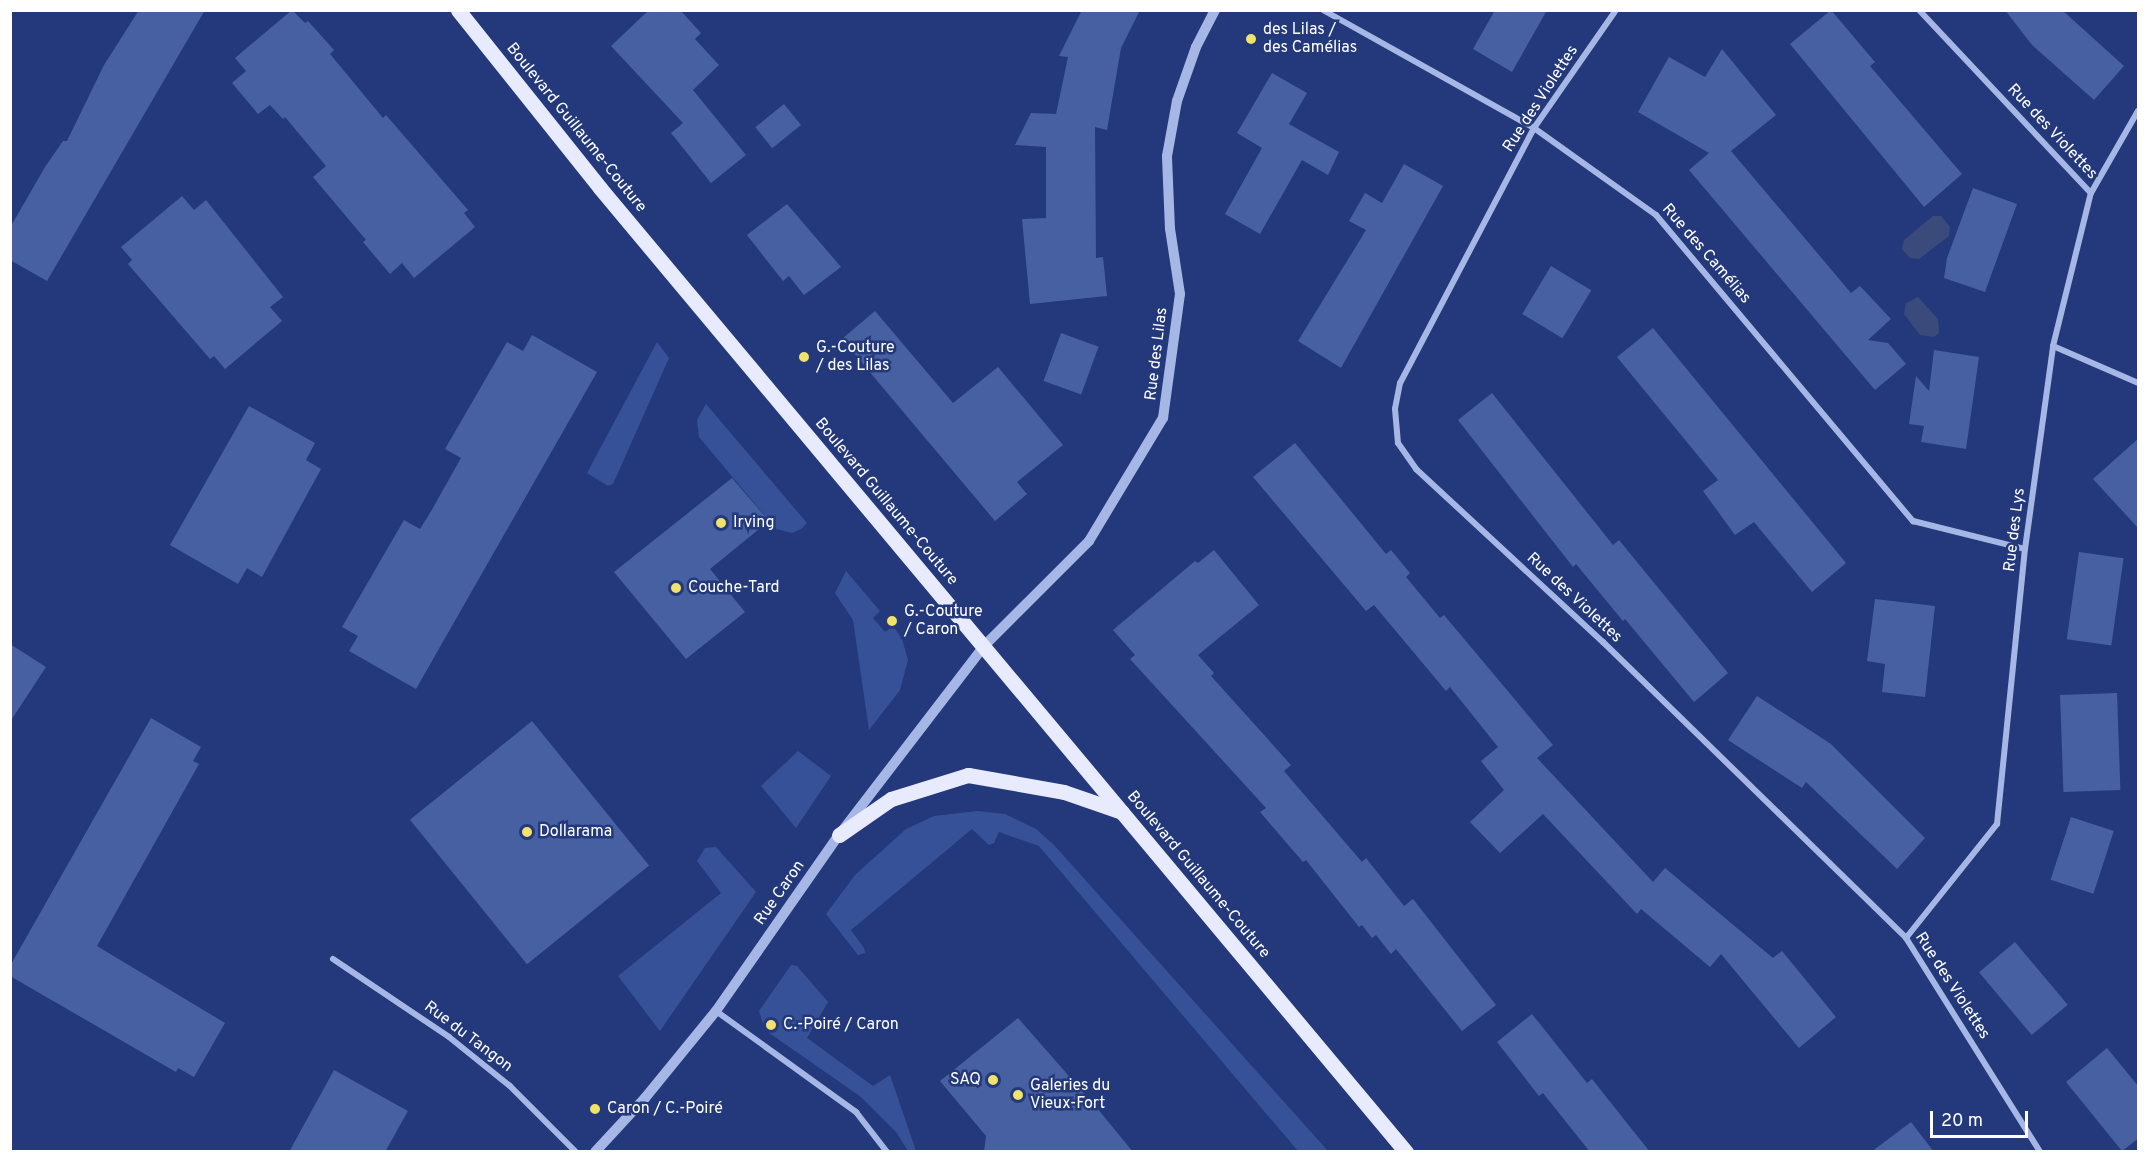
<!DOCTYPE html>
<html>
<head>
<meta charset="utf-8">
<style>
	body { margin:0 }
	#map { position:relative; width:2149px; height:1162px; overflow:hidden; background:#23397b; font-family:Overpass,sans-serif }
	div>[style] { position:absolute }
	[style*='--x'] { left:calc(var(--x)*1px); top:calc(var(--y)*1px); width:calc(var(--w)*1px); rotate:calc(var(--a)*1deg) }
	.green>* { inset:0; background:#375199 }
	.water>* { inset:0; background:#3a4b7b }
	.building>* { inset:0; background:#4760a2; transform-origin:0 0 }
	.minor>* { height:6px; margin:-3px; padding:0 3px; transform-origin:3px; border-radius:3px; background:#a7b7e5 }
	.tertiary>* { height:10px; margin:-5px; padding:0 5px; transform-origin:5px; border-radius:5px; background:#a7b7e5 }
	.primary>* { height:15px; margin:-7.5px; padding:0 7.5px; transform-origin:7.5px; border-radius:7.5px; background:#e7ebfd }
	.dots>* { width:16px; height:16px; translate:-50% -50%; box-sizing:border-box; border:3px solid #23397b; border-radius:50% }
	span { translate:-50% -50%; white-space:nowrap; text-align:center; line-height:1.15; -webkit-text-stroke:5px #23397b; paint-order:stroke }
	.poi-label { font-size:16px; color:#fff }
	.left { translate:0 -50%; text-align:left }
	.right { translate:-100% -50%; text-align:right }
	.street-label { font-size:16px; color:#fff }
	.frame { position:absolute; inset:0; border:12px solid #fff; pointer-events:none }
	.scale { position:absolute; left:1930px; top:1111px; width:98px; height:27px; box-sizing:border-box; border:3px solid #fff; border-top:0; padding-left:8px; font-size:18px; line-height:21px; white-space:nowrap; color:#fff; -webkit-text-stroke:4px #23397b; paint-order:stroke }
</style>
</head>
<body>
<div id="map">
	<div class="green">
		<div style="clip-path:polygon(657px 342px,669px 358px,613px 484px,608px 486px,587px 473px)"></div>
		<div style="clip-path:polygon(706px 404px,807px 523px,801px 529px,792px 533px,776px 529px,699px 437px,697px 420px)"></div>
		<div style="clip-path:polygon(846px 571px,880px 611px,873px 618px,885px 632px,893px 626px,902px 639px,908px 660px,900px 690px,869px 730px,853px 620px,835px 593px)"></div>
		<div style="clip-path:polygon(798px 751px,831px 776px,796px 828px,761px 786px)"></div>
		<div style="clip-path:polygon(978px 811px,1005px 814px,1036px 829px,1054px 845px,1328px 1151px,1298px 1151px,1039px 846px,999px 832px,994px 843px,989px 845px,972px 829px,851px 930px,864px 948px,865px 953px,858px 955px,826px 914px,855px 875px,906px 829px,934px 816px)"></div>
		<div style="clip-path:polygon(716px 847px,756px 892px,660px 1031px,618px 976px,721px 893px,697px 861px,705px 848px)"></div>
		<div style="clip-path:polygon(791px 965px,797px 966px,828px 1002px,807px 1038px,873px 1086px,890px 1075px,916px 1151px,908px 1151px,896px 1132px,861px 1097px,765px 1030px,759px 1011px)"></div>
	</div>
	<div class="water">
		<div style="clip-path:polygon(1933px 216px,1941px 216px,1950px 227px,1949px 236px,1919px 259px,1910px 258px,1902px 249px,1904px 240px)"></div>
		<div style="clip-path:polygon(1918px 297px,1938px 319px,1939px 333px,1934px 337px,1920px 335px,1904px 314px,1906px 303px)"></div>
	</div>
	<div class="building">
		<div style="clip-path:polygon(139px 10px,205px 10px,47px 281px,10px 260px,11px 226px,45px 167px,63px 141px,67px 141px,104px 65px)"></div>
		<div style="clip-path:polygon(292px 10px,305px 23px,308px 21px,334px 50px,330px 54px,383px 118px,386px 115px,468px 210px,464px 213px,475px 227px,414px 278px,402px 263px,390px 274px,363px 242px,366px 240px,313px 177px,326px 166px,285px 117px,283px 119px,270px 105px,258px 114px,232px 83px,246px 71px,235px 58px)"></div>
		<div style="clip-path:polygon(649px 10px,680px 10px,701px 33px,695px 39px,719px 65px,693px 90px,746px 155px,711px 183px,671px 133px,683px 123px,611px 46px)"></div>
		<div style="clip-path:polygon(1082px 10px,1140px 10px,1121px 48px,1107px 130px,1095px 127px,1096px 258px,1103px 257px,1107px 296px,1030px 304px,1022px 219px,1046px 218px,1046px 147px,1015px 145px,1031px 113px,1056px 114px,1068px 57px,1059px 56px)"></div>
		<div style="clip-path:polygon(1495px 10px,1547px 10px,1512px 72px,1473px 49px)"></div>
		<div style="clip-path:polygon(1831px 10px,1875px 62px,1870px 66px,1962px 174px,1924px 207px,1790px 44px)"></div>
		<div style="clip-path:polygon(2005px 10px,2062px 10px,2124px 66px,2094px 100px,2032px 45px)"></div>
		<div style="clip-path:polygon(1722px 49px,1776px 115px,1731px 151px,1851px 293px,1860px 286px,1891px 319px,1868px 340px,1888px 343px,1906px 364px,1875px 390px,1689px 170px,1709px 153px,1638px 112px,1669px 57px,1705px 77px)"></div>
		<div style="clip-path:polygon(1272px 73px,1307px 93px,1289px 124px,1339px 152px,1328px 175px,1302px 160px,1260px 234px,1225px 214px,1262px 148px,1237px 133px)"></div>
		<div style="left:784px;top:104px;width:27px;height:37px;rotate:51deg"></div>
		<div style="clip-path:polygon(1404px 164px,1443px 186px,1341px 368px,1298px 341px,1366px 230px,1349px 221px,1365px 193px,1382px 203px)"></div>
		<div style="clip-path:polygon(1973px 188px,2017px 204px,1985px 292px,1944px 278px,1947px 258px)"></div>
		<div style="clip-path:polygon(182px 196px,194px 210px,206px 200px,283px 297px,270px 307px,282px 321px,225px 369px,214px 356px,210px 359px,128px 264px,132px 260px,121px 247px)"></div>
		<div style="clip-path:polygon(787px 204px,841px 267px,804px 295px,789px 276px,783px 281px,747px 235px)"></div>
		<div style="left:1551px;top:266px;width:47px;height:56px;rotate:31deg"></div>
		<div style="clip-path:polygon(875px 311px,953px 403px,998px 367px,1063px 445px,1017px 482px,1027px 494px,995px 521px,842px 339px)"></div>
		<div style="clip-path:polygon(1653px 328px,1846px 563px,1812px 592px,1754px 522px,1735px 535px,1703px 491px,1718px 480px,1617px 357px)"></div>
		<div style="left:1061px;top:333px;width:40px;height:51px;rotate:20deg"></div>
		<div style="clip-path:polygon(532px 335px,597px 372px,416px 689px,349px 651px,358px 636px,342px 627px,404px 520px,420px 529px,430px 513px,461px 458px,445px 449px,507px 342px,523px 351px)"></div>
		<div style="clip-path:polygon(1934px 350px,1979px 357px,1966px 449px,1921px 442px,1924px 426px,1909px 424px,1916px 376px,1929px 391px)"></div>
		<div style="clip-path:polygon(1492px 393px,1613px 545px,1619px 540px,1728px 673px,1694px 702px,1625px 619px,1623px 621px,1576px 564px,1573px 567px,1458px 420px)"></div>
		<div style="clip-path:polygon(249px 406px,315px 443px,306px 460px,321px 469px,262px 577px,247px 568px,238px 584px,170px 545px)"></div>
		<div style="clip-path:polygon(2139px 438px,2139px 529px,2093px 479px)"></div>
		<div style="clip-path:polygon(1295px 443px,1386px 554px,1391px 550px,1410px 573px,1406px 577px,1440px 618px,1444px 615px,1553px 745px,1537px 758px,1653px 882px,1665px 868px,1773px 958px,1782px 951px,1836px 1017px,1799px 1048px,1721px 954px,1710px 967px,1641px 909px,1637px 914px,1543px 814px,1500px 853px,1470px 822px,1504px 790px,1481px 761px,1498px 747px,1450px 687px,1446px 691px,1374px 605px,1366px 611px,1253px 477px)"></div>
		<div style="clip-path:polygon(732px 478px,769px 521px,710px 569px,745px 612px,686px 659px,614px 572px)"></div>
		<div style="clip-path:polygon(1214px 550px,1259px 605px,1198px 655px,1214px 673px,1211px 676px,1291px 765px,1284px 771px,1362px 862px,1366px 858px,1404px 906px,1413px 899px,1496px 1005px,1462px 1031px,1396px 949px,1391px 954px,1376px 935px,1372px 938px,1362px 925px,1359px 927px,1306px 860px,1303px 862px,1260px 812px,1266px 808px,1130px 659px,1135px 655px,1113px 630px,1195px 561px,1198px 563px)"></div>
		<div style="left:2079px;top:552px;width:45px;height:88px;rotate:8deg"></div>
		<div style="clip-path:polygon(1875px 599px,1935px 606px,1925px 697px,1882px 692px,1885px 664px,1867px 661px)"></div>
		<div style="clip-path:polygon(10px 644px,46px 667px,10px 722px)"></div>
		<div style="left:2117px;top:693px;width:97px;height:57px;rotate:88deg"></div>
		<div style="clip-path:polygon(1757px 696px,1831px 744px,1925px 838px,1897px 869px,1806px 782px,1802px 788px,1728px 740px)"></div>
		<div style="clip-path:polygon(151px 718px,201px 747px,193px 761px,199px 764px,97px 946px,225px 1023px,194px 1077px,178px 1068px,176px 1072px,10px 976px,10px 966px)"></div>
		<div style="left:532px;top:721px;width:186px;height:157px;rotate:51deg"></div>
		<div style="left:2071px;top:817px;width:45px;height:66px;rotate:18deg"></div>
		<div style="left:2015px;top:942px;width:82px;height:47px;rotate:50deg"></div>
		<div style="clip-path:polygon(1532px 1014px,1587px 1083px,1592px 1079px,1650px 1152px,1590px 1152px,1543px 1093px,1539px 1096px,1497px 1042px)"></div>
		<div style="clip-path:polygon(1018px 1018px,1097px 1108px,1133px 1152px,984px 1152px,986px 1136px,940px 1081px)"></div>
		<div style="clip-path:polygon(2107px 1048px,2139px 1087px,2139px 1138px,2122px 1151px,2066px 1082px)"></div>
		<div style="clip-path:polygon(334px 1070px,408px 1111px,385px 1152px,289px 1152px)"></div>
		<div style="clip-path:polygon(1911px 1122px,1934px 1152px,1871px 1152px)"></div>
	</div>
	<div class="minor">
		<div style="--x:1323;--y:10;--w:242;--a:29.2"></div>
		<div style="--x:1534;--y:128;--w:150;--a:35.5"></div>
		<div style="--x:1656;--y:215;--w:400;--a:50"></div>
		<div style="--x:1913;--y:521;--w:115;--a:14"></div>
		<div style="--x:1616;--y:10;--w:144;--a:124.8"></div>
		<div style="--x:1534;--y:128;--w:288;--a:117.7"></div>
		<div style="--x:1400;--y:383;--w:26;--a:101"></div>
		<div style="--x:1395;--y:409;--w:34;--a:85"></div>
		<div style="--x:1398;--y:443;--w:32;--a:55"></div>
		<div style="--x:1416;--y:469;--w:255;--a:42.8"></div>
		<div style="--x:1603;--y:642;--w:424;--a:44.3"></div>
		<div style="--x:1906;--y:938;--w:252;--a:57.9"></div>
		<div style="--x:1919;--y:10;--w:251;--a:46.8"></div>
		<div style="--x:2053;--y:346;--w:93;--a:23.5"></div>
		<div style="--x:1906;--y:938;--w:146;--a:-51.4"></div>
		<div style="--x:1997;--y:824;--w:276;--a:-84.2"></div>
		<div style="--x:2025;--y:549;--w:205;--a:-82.1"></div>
		<div style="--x:2053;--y:346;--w:158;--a:-76.1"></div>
		<div style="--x:2091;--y:193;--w:95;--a:-60.2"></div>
		<div style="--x:333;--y:959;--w:140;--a:33.9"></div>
		<div style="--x:449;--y:1037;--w:78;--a:38.8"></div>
		<div style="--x:510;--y:1086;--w:93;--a:45"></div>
		<div style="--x:716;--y:1011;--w:173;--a:35.8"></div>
		<div style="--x:856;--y:1112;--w:51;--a:52.2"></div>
	</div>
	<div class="tertiary">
		<div style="--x:595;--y:1152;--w:74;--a:-47.2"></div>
		<div style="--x:645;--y:1098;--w:112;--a:-50.8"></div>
		<div style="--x:716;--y:1011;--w:215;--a:-55.1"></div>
		<div style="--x:839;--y:835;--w:237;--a:-52.5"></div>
		<div style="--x:983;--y:647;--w:150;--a:-45"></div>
		<div style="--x:1089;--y:541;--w:144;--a:-59"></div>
		<div style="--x:1163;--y:418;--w:125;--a:-82.2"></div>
		<div style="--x:1180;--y:294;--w:66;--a:-98.7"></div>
		<div style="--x:1170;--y:229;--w:73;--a:-92.4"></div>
		<div style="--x:1167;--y:156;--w:56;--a:-79.7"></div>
		<div style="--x:1177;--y:101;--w:57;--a:-70.6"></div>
		<div style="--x:1196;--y:47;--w:42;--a:-62.8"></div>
	</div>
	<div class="primary">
		<div style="--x:458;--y:10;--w:228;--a:51.4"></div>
		<div style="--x:600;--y:188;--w:1257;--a:50.1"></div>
		<div style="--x:839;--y:835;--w:63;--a:-34.7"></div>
		<div style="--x:891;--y:799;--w:81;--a:-17.3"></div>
		<div style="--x:968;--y:775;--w:97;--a:10"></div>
		<div style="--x:1064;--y:792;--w:61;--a:19"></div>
	</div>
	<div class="dots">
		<div style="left:1251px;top:39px;background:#f0e26a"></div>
		<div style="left:804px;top:357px;background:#f0e26a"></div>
		<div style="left:721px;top:523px;background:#f0e26a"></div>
		<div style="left:676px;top:588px;background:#f0e26a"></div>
		<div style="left:892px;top:621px;background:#f0e26a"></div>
		<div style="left:527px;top:832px;background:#f0e26a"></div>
		<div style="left:771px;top:1025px;background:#f0e26a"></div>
		<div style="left:993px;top:1080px;background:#f0e26a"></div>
		<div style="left:1018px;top:1095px;background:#f0e26a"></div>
		<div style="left:595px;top:1109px;background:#f0e26a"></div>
	</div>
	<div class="poi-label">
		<span class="left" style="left:1263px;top:39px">des Lilas /<br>des Camélias</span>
		<span class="left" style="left:816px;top:357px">G.-Couture<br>/ des Lilas</span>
		<span class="left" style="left:733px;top:523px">Irving</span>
		<span class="left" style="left:688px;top:588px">Couche-Tard</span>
		<span class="left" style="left:904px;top:621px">G.-Couture<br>/ Caron</span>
		<span class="left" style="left:539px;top:832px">Dollarama</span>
		<span class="left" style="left:783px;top:1025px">C.-Poiré / Caron</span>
		<span class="right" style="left:981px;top:1080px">SAQ</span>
		<span class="left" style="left:1030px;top:1095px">Galeries du<br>Vieux-Fort</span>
		<span class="left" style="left:607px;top:1109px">Caron / C.-Poiré</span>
	</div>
	<div class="street-label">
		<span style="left:1541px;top:99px;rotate:-57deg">Rue des Violettes</span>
		<span style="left:576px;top:128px;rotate:51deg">Boulevard Guillaume-Couture</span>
		<span style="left:2052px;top:132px;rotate:47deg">Rue des Violettes</span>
		<span style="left:1706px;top:254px;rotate:49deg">Rue des Camélias</span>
		<span style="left:1157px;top:354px;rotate:-83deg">Rue des Lilas</span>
		<span style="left:886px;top:502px;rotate:50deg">Boulevard Guillaume-Couture</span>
		<span style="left:2015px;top:530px;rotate:-83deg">Rue des Lys</span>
		<span style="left:1574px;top:598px;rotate:43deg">Rue des Violettes</span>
		<span style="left:1198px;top:875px;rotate:50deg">Boulevard Guillaume-Couture</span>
		<span style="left:780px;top:893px;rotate:-55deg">Rue Caron</span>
		<span style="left:1952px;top:986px;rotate:57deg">Rue des Violettes</span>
		<span style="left:468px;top:1037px;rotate:37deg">Rue du Tangon</span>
	</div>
	<div class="frame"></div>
	<div class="scale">20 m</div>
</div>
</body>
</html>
